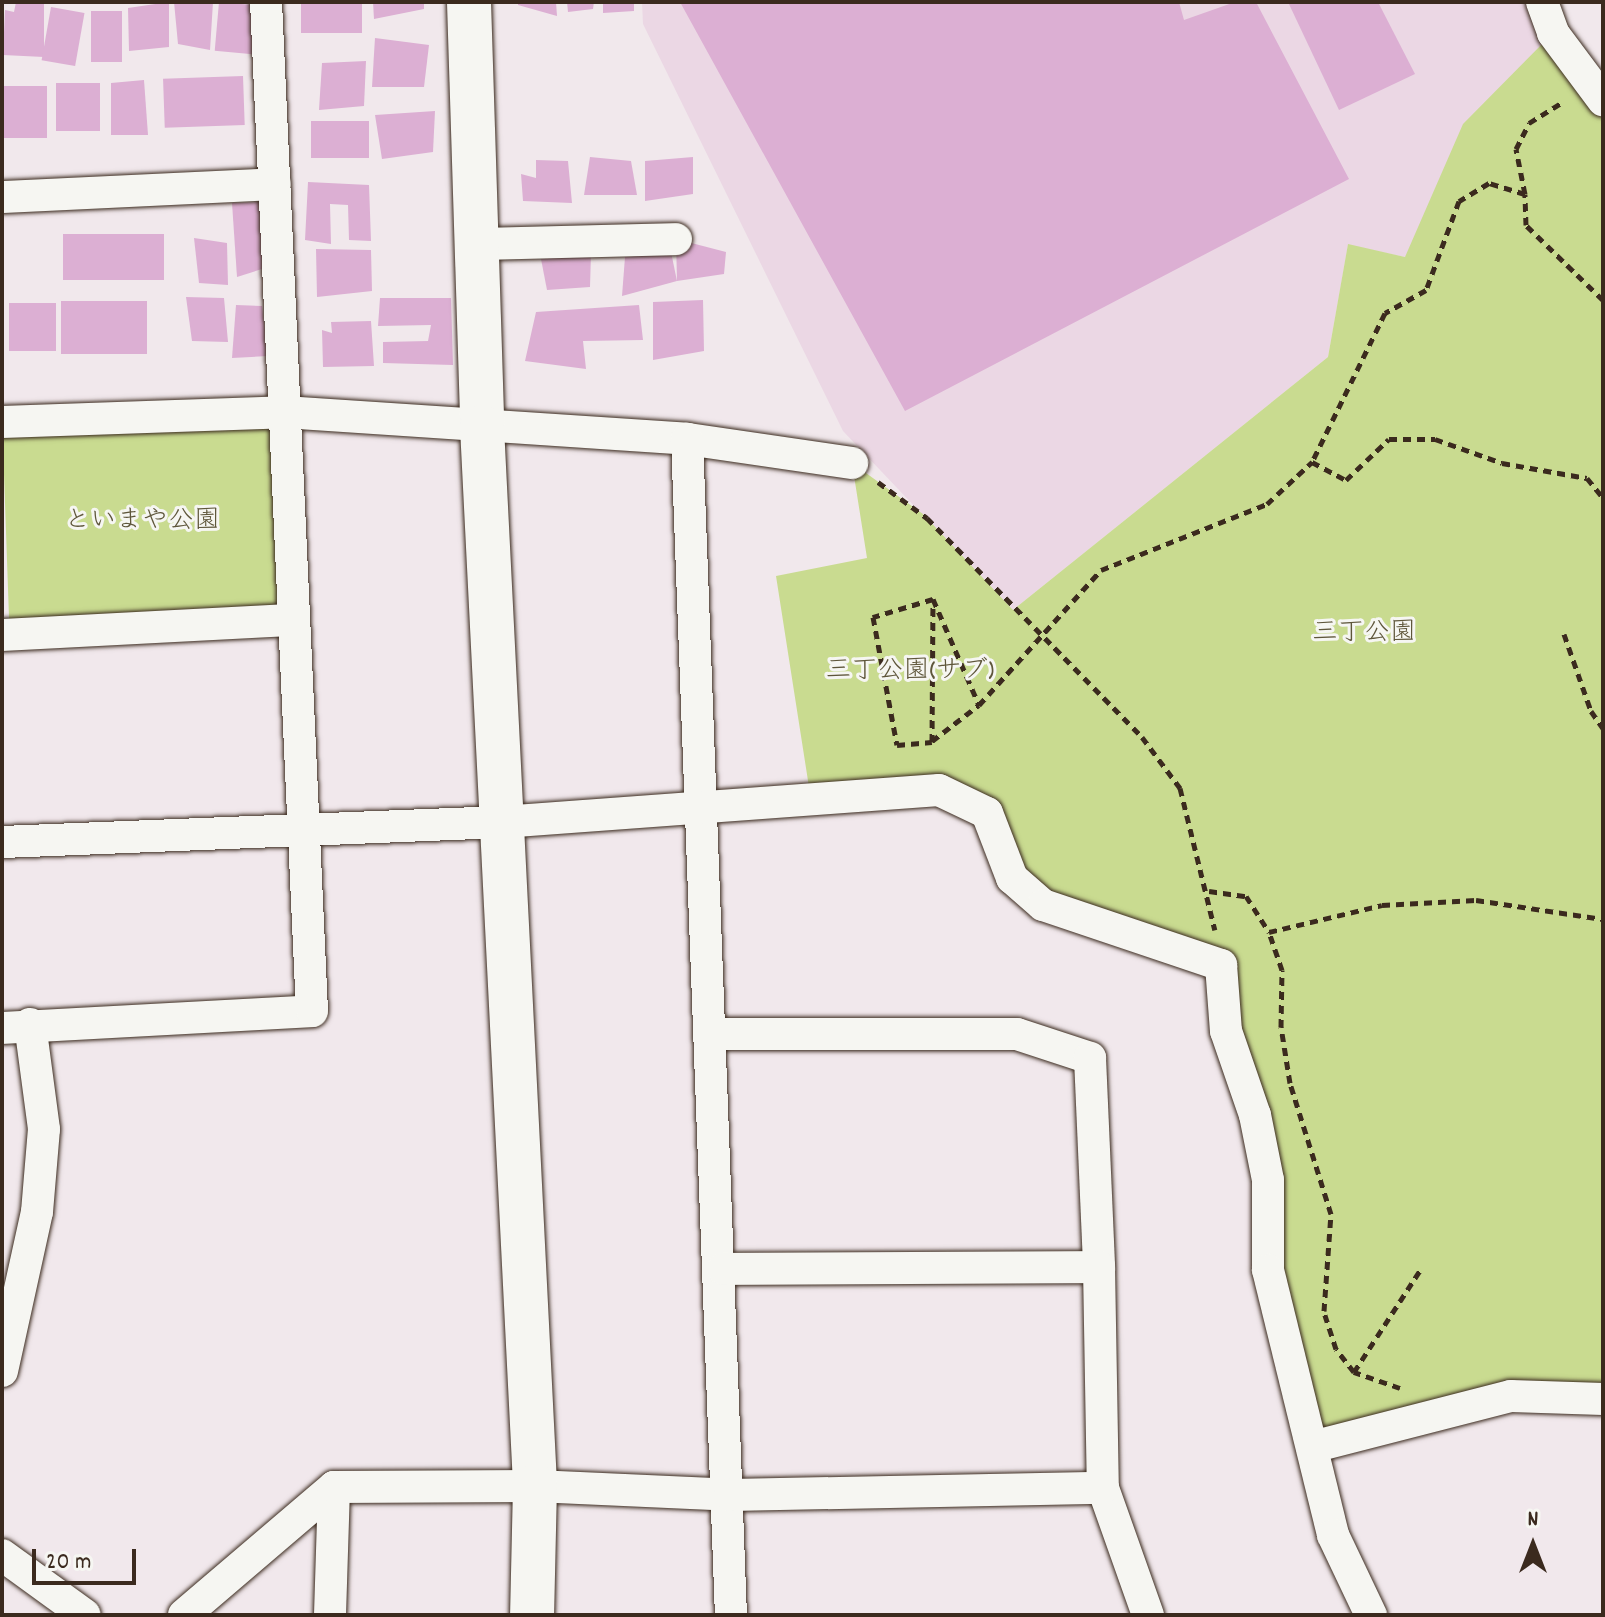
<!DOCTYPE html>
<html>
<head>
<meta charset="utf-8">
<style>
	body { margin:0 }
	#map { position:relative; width:1605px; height:1617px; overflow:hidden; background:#f1e8ec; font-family:Dekko,"Klee One",sans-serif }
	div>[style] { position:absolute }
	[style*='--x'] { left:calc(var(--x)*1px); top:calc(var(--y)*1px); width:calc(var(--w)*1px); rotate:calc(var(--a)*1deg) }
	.built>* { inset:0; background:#ebd7e4 }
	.green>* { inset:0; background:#c9db90; transform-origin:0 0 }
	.building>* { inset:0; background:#dcafd3; transform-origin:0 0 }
	.path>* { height:5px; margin-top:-2.5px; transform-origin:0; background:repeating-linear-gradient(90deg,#3b2a1e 0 8px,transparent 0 14px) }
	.roads { filter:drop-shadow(0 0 2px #3b2a1e) drop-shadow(0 0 2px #3b2a1e) }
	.street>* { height:32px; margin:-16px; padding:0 16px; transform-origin:16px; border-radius:16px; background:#f6f6f2 }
	.secondary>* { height:44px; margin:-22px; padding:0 22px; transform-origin:22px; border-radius:22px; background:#f6f6f2 }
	span { translate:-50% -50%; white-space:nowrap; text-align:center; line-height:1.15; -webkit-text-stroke:6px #f6f6f2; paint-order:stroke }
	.park-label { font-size:26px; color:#5e563a }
	.frame { position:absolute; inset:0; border:4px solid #3b2a1e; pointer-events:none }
	.north { position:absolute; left:1493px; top:1505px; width:80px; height:80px; -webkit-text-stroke:6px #f6f6f2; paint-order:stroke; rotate:0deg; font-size:22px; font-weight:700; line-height:32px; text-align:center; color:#3b2a1e }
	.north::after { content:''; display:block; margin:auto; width:28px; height:36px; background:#3b2a1e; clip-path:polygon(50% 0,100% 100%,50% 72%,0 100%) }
	.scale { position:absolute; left:32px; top:1549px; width:104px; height:36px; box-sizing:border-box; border:4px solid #3b2a1e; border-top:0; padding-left:10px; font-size:24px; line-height:28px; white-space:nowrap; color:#3b2a1e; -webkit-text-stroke:6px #f6f6f2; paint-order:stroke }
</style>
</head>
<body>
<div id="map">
	<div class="built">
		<div style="clip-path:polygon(642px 2px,1542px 2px,1553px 33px,1405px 257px,1348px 245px,1328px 357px,1013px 610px,843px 431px,643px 24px)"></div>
	</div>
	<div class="green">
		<div style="clip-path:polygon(1553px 33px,1603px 100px,1603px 1399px,1511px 1396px,1312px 1447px,1221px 965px,1043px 905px,987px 813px,939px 790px,811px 800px,776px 576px,867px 558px,852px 463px,923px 514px,1013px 610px,1328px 357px,1348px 244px,1405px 257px,1463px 124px)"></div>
		<div style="left:284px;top:412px;width:208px;height:282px;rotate:88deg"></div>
	</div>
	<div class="building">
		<div style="clip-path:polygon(16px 2px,44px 2px,44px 57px,3px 55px,5px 10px,14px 12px)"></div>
		<div style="clip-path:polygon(169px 2px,169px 47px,129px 51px,128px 8px)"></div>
		<div style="clip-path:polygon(174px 2px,213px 2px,210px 50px,178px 44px)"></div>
		<div style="left:219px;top:2px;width:38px;height:49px;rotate:5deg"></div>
		<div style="left:301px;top:2px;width:61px;height:31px"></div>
		<div style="clip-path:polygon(373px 2px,424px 2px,424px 9px,374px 19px)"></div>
		<div style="clip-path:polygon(518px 2px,556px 2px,557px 16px,518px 5px)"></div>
		<div style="clip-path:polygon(567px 2px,594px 2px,593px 9px,568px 12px)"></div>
		<div style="clip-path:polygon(603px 2px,634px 2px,634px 11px,603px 13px)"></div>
		<div style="clip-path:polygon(680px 2px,1179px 2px,1184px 20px,1235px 2px,1256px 2px,1349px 179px,905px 411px)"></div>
		<div style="clip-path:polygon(1288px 2px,1378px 2px,1415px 74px,1339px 110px)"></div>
		<div style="left:51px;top:7px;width:34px;height:54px;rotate:10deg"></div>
		<div style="left:91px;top:11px;width:31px;height:51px"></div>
		<div style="clip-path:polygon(375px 38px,429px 45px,424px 87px,372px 87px)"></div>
		<div style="clip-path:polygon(366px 61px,364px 106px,319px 110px,322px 63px)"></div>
		<div style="left:243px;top:76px;width:49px;height:80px;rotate:88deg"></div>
		<div style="clip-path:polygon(144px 80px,148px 135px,111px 135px,111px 83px)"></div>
		<div style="left:56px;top:83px;width:44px;height:48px"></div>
		<div style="left:2px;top:86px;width:45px;height:52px"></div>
		<div style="clip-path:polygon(435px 111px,433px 152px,382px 159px,375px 115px)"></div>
		<div style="left:369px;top:121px;width:37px;height:58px;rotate:90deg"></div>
		<div style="clip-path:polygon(590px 157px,631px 161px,637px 195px,584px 195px)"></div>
		<div style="clip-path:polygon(693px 157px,693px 194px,645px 201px,645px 161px)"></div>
		<div style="clip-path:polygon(536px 160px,568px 161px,572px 203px,523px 201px,521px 174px,536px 178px)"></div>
		<div style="clip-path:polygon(308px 182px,369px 185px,371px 241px,349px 240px,348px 205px,330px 204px,331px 244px,305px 240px)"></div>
		<div style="clip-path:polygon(265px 202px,265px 268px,237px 277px,232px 203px)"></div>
		<div style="left:164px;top:234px;width:46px;height:101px;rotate:90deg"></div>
		<div style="clip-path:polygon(194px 238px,227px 243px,228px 285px,199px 283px)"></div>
		<div style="clip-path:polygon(676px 239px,726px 252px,724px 274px,677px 281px)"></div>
		<div style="clip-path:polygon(316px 249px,371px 250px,372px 291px,317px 297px)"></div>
		<div style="clip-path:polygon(671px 252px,677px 281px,622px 296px,625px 257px)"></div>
		<div style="clip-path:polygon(591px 253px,590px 287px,547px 290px,541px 259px)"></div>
		<div style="clip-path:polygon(186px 297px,224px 298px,228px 342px,192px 341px)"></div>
		<div style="clip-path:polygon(380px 298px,451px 298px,453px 365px,383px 363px,383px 342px,428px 341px,431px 325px,378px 326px)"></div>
		<div style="clip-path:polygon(703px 300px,704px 351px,653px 360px,653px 302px)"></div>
		<div style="left:61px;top:301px;width:86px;height:53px"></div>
		<div style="left:9px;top:303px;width:47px;height:48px"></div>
		<div style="clip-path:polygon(236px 305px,262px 306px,268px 356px,232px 358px)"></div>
		<div style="clip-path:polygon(639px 305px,643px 340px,583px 341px,586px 369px,525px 361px,536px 312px)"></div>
		<div style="clip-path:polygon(371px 321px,374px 366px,323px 367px,322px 330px,332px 333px,331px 322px)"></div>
	</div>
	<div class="path">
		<div style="--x:1525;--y:194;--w:46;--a:-101.3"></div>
		<div style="--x:1516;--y:149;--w:29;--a:-63"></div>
		<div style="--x:1529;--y:123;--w:40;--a:-32"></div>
		<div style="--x:1603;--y:300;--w:107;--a:-135.8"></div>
		<div style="--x:1526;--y:225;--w:31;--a:-92"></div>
		<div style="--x:1525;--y:194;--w:38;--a:-163"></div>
		<div style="--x:1489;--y:183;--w:35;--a:149"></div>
		<div style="--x:1459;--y:201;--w:95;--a:110.3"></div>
		<div style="--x:1426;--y:290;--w:47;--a:150.7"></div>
		<div style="--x:1385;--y:313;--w:166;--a:116.1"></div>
		<div style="--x:1312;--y:462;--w:38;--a:28"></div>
		<div style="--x:1346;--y:480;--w:59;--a:-43.6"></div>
		<div style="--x:1389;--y:439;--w:46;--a:0"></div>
		<div style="--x:1435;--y:439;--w:71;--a:19.7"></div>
		<div style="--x:1502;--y:463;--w:86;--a:10"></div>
		<div style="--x:1587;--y:478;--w:26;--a:51"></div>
		<div style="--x:878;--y:482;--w:61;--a:36.3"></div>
		<div style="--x:927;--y:518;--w:307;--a:45.5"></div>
		<div style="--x:1142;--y:737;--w:64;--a:53.3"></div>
		<div style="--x:1180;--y:788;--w:146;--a:76.2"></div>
		<div style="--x:933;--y:599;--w:63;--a:163.3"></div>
		<div style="--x:873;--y:617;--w:130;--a:79.4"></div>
		<div style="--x:897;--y:745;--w:35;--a:-5"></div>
		<div style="--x:932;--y:742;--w:143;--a:-89.6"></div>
		<div style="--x:933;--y:599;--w:116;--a:66.5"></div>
		<div style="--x:979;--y:705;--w:182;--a:-47.9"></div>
		<div style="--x:1101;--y:570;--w:179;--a:-21.7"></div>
		<div style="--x:1267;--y:504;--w:62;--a:-43"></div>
		<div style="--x:1564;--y:634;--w:82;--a:70.7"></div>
		<div style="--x:1591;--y:711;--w:21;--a:55"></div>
		<div style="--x:932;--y:741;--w:59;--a:-37.5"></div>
		<div style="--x:1209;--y:891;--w:37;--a:8"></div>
		<div style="--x:1246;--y:896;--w:43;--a:57.4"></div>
		<div style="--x:1354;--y:1372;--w:123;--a:-57"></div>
		<div style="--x:1400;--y:1388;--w:49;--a:-160.8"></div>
		<div style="--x:1354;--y:1372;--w:29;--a:-128"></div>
		<div style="--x:1336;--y:1349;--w:40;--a:-108"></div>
		<div style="--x:1324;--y:1311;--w:97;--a:-85.9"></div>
		<div style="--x:1331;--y:1214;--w:137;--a:-107.4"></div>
		<div style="--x:1290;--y:1083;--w:57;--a:-99.1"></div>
		<div style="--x:1281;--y:1027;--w:57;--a:-89"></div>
		<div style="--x:1282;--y:970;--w:40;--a:-108.9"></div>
		<div style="--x:1269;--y:932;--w:116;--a:-13.4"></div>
		<div style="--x:1382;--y:905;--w:94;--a:-3"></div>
		<div style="--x:1476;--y:900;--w:128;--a:8.5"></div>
	</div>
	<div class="roads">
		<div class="street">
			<div style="--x:1542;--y:2;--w:33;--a:70"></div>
			<div style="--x:1553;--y:33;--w:84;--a:53.3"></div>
			<div style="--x:2;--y:197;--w:273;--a:-2.7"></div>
			<div style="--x:477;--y:244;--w:199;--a:-1.4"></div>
			<div style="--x:2;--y:422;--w:282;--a:-2"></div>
			<div style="--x:284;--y:412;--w:404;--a:3.8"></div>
			<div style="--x:687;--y:439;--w:167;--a:8.3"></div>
			<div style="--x:687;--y:439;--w:1177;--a:87.86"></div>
			<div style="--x:2;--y:635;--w:291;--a:-3"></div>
			<div style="--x:2;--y:842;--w:500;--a:-2.29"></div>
			<div style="--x:502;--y:822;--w:438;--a:-4.2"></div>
			<div style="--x:939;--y:790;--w:53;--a:25.6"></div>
			<div style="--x:987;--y:813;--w:70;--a:69"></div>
			<div style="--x:1012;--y:878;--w:41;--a:41.1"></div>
			<div style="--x:1043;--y:905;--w:188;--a:18.6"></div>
			<div style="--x:1221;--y:965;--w:66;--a:85.7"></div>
			<div style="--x:1226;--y:1031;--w:89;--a:71"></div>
			<div style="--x:1255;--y:1115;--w:66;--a:78.7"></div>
			<div style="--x:1268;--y:1180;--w:90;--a:90"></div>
			<div style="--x:1268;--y:1270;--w:273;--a:76.2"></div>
			<div style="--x:1333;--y:1535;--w:89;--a:64.6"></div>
			<div style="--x:2;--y:1028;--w:310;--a:-3.1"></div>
			<div style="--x:312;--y:1011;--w:1010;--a:-92.61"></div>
			<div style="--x:714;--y:1034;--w:303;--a:0"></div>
			<div style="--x:1017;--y:1034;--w:77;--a:18.2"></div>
			<div style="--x:1090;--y:1058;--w:209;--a:87.5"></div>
			<div style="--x:723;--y:1269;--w:376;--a:-0.3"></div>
			<div style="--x:1099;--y:1267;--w:221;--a:89"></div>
			<div style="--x:1103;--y:1488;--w:135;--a:70.5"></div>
			<div style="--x:2;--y:1371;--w:163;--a:-77.6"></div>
			<div style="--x:37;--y:1212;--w:83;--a:-85.2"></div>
			<div style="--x:44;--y:1129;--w:106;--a:-97.6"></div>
			<div style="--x:1312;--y:1447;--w:205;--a:-14.4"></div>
			<div style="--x:1511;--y:1396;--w:92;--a:1.9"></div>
			<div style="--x:2;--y:1555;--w:102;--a:35.9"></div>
			<div style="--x:184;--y:1615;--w:197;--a:-40.5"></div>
			<div style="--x:330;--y:1615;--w:128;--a:-88.2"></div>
			<div style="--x:334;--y:1487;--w:201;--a:-0.3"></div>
			<div style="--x:535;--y:1486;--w:195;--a:2.6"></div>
			<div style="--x:730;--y:1495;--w:373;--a:-1.1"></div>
		</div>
		<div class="secondary">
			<div style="--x:469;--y:2;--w:425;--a:88.2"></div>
			<div style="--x:482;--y:427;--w:1060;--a:87.13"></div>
			<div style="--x:535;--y:1486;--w:129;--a:91.3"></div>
		</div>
	</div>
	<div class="park-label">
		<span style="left:142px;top:522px">といまや公園</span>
		<span style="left:1364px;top:634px">三丁公園</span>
		<span style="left:910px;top:672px">三丁公園(サブ)</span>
	</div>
	<div class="frame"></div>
	<div class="north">N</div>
	<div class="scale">20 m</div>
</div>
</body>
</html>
